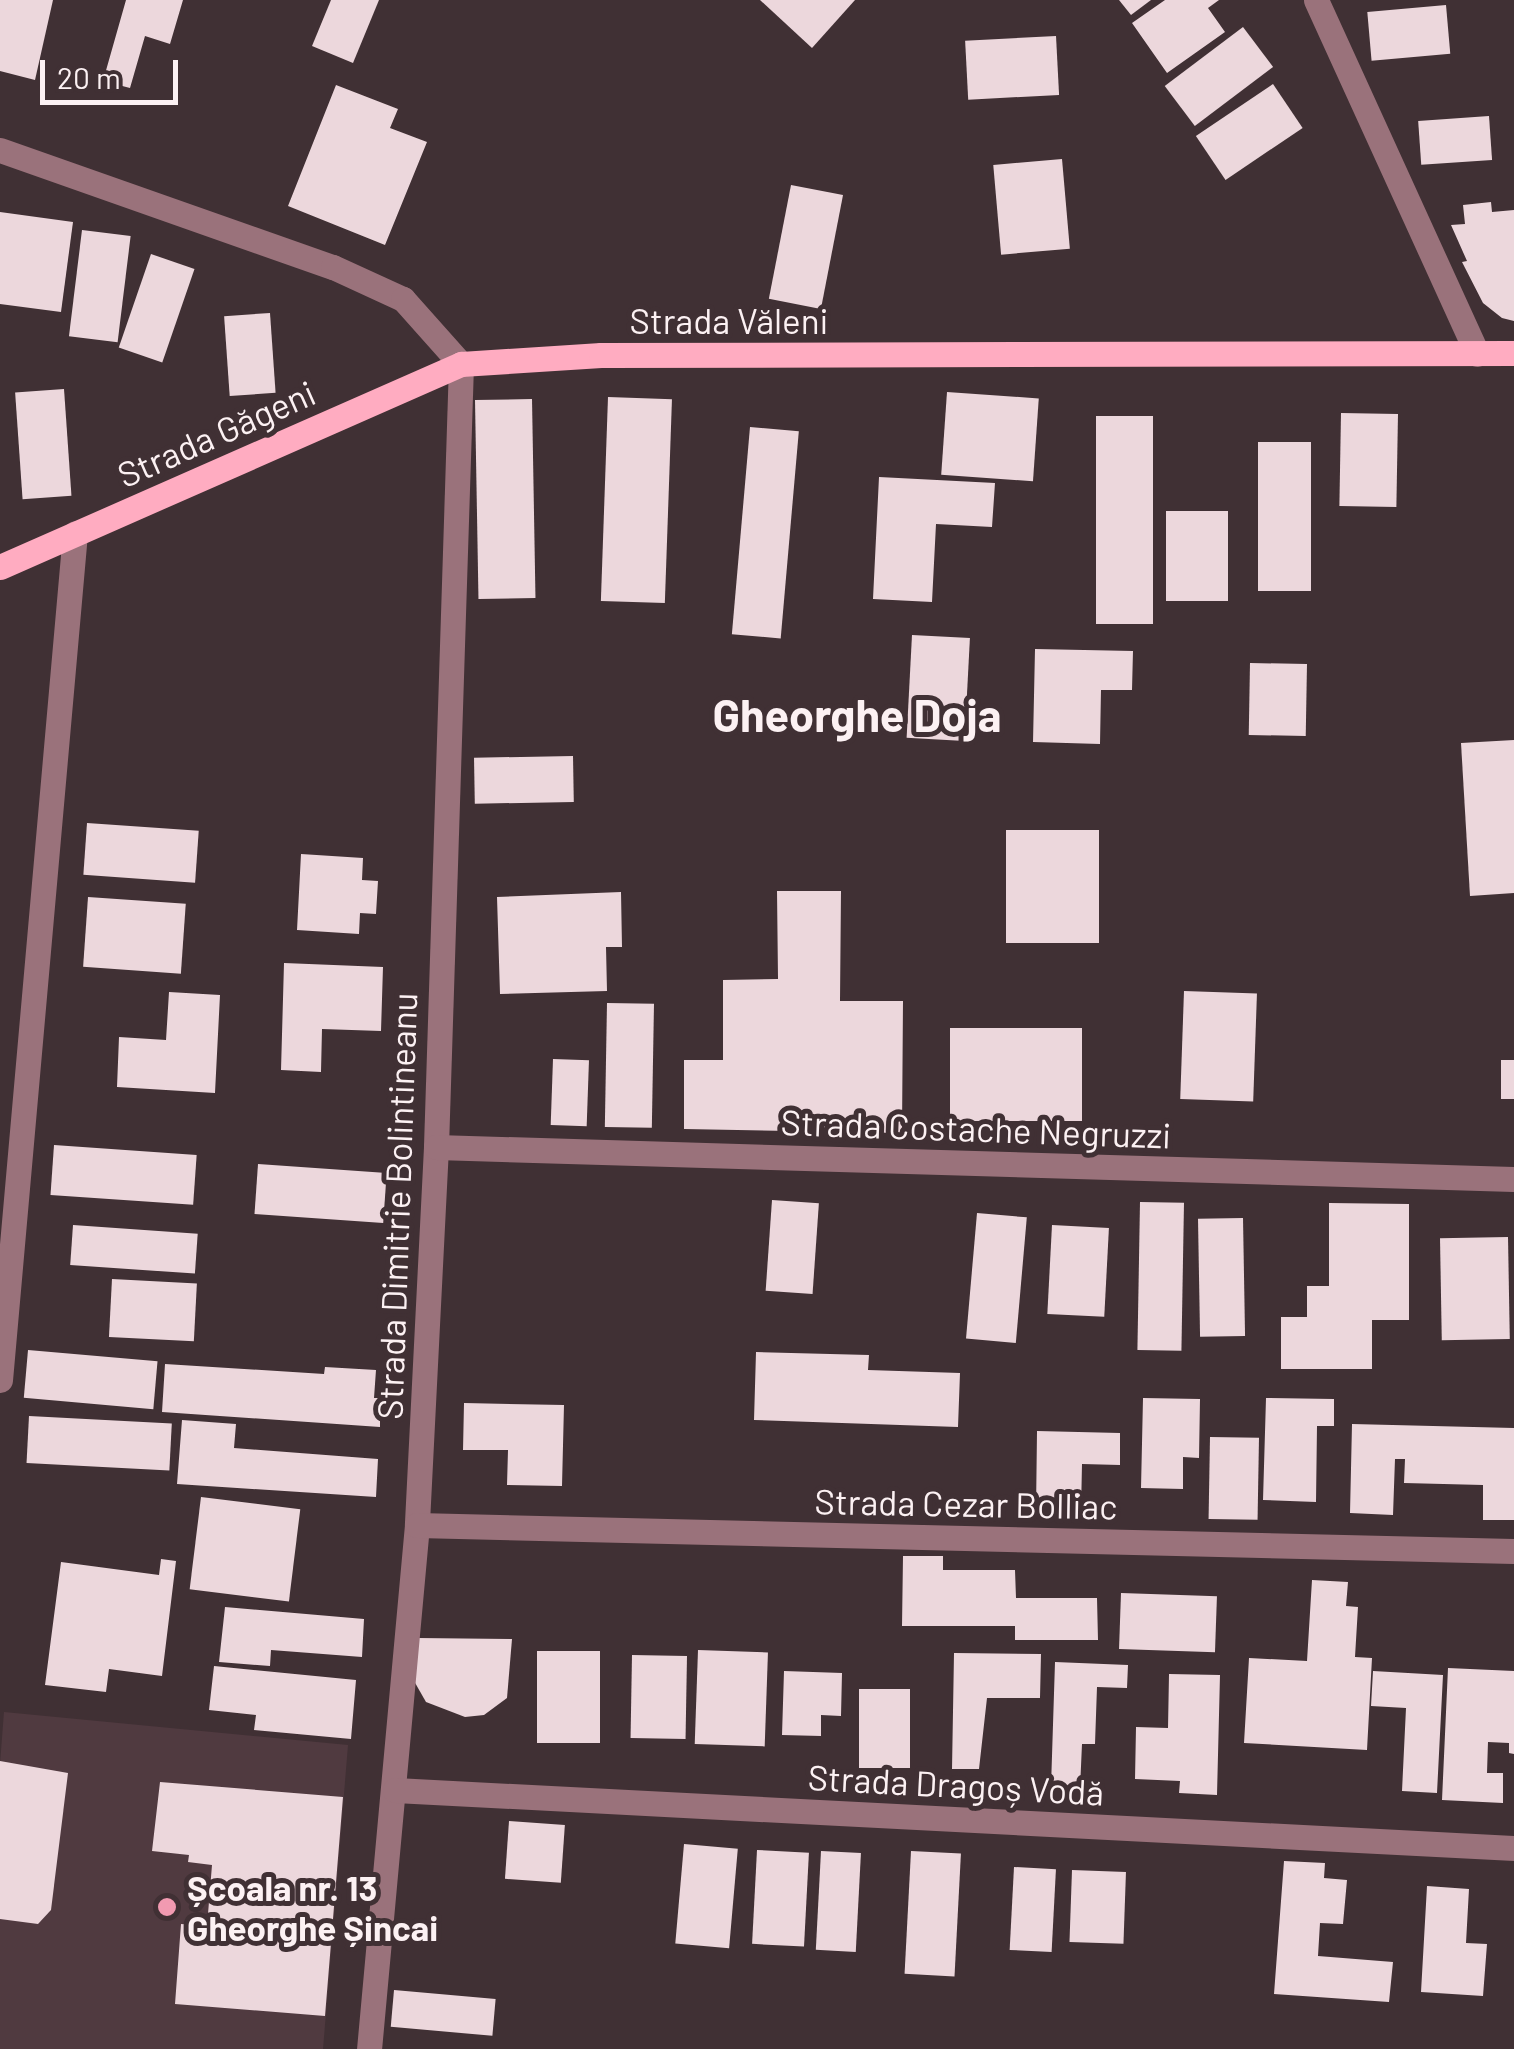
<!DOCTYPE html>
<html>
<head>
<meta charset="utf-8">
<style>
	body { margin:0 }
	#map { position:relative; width:1514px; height:2049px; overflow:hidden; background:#403034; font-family:Barlow,sans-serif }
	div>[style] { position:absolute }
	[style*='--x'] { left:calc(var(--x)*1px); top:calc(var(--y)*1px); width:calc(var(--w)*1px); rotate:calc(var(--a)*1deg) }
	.built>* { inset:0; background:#503a40 }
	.building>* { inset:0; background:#ecd7dc; transform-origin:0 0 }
	.minor>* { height:25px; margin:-12.5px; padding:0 12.5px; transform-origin:12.5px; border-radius:12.5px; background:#9a727b }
	.major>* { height:25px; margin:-12.5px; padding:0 12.5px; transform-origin:12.5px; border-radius:12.5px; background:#ffacc1 }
	.dots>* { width:28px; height:28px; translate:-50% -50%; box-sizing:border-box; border:5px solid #403034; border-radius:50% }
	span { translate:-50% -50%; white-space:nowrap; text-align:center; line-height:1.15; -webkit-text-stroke:10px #403034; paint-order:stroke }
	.street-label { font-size:35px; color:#fcf1f3 }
	.poi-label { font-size:35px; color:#fcf1f3; font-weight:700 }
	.left { translate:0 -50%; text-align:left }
	.district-label { font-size:45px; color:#fcf1f3; font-weight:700 }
	.scale { position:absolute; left:40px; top:60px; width:138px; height:45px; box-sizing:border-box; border:5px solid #fcf1f3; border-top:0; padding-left:12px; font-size:30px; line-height:35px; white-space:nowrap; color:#fcf1f3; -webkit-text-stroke:8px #403034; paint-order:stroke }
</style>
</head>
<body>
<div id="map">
	<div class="built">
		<div style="clip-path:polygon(4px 1712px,348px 1745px,323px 2049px,0 2049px,0 1764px)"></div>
	</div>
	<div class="building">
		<div style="clip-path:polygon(0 0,53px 0,35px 80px,0 71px)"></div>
		<div style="clip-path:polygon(126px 0,183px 0,170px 44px,145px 36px,130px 88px,103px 81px)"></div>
		<div style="clip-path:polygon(331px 0,379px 0,353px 63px,312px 46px)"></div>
		<div style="clip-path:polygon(760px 0,855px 0,812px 48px)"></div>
		<div style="clip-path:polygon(1119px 0,1151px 0,1131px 15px)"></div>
		<div style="clip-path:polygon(1165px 0,1219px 0,1208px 8px,1225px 32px,1167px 73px,1132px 23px)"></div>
		<div style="left:1446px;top:5px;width:49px;height:79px;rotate:85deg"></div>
		<div style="left:1243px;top:27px;width:50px;height:98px;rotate:53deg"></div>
		<div style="left:1056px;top:36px;width:59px;height:91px;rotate:87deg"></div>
		<div style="left:1273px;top:84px;width:53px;height:93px;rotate:56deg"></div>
		<div style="clip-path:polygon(336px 85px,398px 109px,390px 128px,427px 142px,385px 245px,288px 206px)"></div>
		<div style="left:1489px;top:116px;width:44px;height:71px;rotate:86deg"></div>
		<div style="left:1062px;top:159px;width:90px;height:69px;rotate:85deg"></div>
		<div style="left:791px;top:185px;width:53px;height:116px;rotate:11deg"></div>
		<div style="clip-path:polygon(1491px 202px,1492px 212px,1514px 210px,1514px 321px,1502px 318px,1483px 303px,1462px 262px,1467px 261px,1451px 225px,1465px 224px,1463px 205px)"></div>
		<div style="clip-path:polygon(0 212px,73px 222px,61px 312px,0 304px)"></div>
		<div style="left:82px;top:230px;width:49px;height:107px;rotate:7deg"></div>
		<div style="left:151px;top:254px;width:46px;height:99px;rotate:19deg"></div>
		<div style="left:270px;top:313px;width:80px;height:46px;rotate:86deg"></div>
		<div style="left:64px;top:389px;width:107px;height:49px;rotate:86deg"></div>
		<div style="left:947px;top:392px;width:92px;height:83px;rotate:4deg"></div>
		<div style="left:608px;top:397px;width:64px;height:204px;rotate:2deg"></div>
		<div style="left:532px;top:399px;width:199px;height:57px;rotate:89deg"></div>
		<div style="left:1341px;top:413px;width:57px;height:93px;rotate:1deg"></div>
		<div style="left:1096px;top:416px;width:57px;height:208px"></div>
		<div style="left:750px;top:427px;width:49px;height:208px;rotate:5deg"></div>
		<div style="left:1258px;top:442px;width:53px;height:149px"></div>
		<div style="clip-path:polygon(879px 477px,995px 483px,992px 527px,936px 524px,932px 602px,873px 599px)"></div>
		<div style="left:1166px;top:511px;width:62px;height:90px"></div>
		<div style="left:912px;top:635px;width:58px;height:103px;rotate:3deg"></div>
		<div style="clip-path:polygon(1035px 649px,1133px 651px,1132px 690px,1101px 690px,1100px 744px,1033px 742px)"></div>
		<div style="left:1250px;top:663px;width:57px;height:72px;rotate:1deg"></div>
		<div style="clip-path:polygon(1514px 740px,1514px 893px,1470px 896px,1461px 743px)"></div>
		<div style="left:573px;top:756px;width:46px;height:99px;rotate:89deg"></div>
		<div style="left:87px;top:823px;width:112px;height:52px;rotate:4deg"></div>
		<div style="left:1006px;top:830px;width:93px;height:113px"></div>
		<div style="clip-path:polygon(301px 854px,363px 858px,362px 880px,378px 881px,376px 914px,360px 913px,359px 934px,297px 930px)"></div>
		<div style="clip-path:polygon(777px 891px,841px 891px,840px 1001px,903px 1001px,902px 1133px,684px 1129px,684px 1060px,723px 1060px,723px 980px,778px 979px)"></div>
		<div style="clip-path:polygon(621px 892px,622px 947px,606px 947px,607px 991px,500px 994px,497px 897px)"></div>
		<div style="left:88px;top:897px;width:98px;height:70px;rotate:4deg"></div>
		<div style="clip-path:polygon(284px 963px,383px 967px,381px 1031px,322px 1029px,321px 1072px,281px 1070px)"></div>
		<div style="left:1184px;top:991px;width:73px;height:108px;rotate:2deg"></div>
		<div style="clip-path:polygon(169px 992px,220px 995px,215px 1093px,117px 1087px,119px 1037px,166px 1040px)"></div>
		<div style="left:607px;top:1003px;width:47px;height:124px;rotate:1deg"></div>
		<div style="left:950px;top:1028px;width:132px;height:93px"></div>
		<div style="left:553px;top:1059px;width:36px;height:66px;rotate:2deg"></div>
		<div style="left:1501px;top:1060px;width:13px;height:39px"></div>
		<div style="left:54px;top:1145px;width:143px;height:50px;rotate:4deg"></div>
		<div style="left:258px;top:1164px;width:129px;height:50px;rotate:4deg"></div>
		<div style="left:772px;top:1200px;width:47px;height:91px;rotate:4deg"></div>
		<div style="left:1140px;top:1202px;width:44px;height:148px;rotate:1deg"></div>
		<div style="clip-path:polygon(1329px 1203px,1409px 1204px,1409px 1320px,1372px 1320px,1372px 1369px,1281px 1369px,1281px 1317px,1307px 1317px,1307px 1286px,1329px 1286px)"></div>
		<div style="left:977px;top:1213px;width:50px;height:126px;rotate:5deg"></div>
		<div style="left:1243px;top:1218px;width:118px;height:45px;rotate:89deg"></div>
		<div style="left:73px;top:1225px;width:125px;height:40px;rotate:4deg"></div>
		<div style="left:1052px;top:1225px;width:57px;height:89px;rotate:3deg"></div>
		<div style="left:1508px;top:1237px;width:102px;height:68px;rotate:89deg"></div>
		<div style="left:112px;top:1279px;width:85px;height:58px;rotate:3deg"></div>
		<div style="left:28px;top:1350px;width:130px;height:48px;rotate:5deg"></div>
		<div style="clip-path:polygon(756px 1352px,869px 1355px,868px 1370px,960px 1373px,958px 1427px,754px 1420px)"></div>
		<div style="clip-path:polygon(165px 1364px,324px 1374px,325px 1367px,376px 1370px,374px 1398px,380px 1398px,380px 1427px,162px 1412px)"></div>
		<div style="clip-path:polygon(1143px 1398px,1200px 1399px,1199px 1458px,1183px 1457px,1183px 1489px,1141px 1488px)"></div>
		<div style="clip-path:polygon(1266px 1398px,1334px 1399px,1334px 1426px,1317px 1426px,1316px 1502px,1263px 1500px)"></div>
		<div style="clip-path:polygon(464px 1403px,564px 1405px,562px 1486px,507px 1485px,508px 1450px,463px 1450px)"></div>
		<div style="left:29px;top:1416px;width:143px;height:47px;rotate:3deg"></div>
		<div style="clip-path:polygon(182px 1420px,236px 1424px,234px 1448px,378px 1459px,376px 1497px,177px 1484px)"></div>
		<div style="clip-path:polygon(1352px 1424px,1514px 1428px,1514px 1520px,1483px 1520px,1483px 1485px,1404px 1483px,1405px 1459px,1395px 1459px,1393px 1515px,1350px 1513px)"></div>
		<div style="clip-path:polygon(1037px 1431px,1120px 1433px,1120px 1465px,1082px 1464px,1081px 1512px,1036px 1511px)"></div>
		<div style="left:1210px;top:1437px;width:49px;height:82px;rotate:1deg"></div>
		<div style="left:201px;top:1497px;width:100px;height:93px;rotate:7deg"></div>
		<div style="clip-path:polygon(903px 1556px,943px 1556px,943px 1570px,1015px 1570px,1016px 1598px,1097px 1598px,1098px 1640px,1015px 1640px,1015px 1626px,902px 1626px)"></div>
		<div style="clip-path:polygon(161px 1559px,176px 1561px,162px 1676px,109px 1669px,106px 1692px,45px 1685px,61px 1562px,159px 1575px)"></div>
		<div style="clip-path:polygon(1312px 1580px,1348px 1582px,1346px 1606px,1358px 1607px,1355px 1657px,1372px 1658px,1367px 1750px,1244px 1743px,1249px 1658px,1307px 1661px)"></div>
		<div style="left:1121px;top:1593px;width:96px;height:56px;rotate:2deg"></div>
		<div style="clip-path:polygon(225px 1607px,364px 1619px,362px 1657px,271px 1650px,270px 1666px,219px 1662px)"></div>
		<div style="clip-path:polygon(417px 1638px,512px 1639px,507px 1698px,484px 1715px,465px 1717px,426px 1702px,414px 1681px)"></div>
		<div style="left:698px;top:1650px;width:70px;height:94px;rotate:2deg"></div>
		<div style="left:537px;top:1651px;width:63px;height:92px"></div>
		<div style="clip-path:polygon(954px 1653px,1041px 1654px,1040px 1698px,987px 1698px,979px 1769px,952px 1769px)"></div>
		<div style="left:632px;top:1655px;width:55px;height:83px;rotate:1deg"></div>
		<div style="clip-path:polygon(1055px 1662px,1128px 1665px,1127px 1688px,1097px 1687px,1095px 1744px,1082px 1744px,1080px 1789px,1051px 1787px)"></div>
		<div style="clip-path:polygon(214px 1666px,356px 1680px,351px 1739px,254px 1730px,256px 1715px,209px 1710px)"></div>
		<div style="clip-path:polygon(1448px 1668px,1514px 1671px,1514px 1754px,1509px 1753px,1509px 1743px,1488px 1742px,1487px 1773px,1503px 1773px,1503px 1803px,1442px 1800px)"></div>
		<div style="clip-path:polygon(784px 1671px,842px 1673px,841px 1716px,821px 1715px,821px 1736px,782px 1735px)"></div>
		<div style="clip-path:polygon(1373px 1671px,1443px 1675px,1437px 1793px,1402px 1791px,1406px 1708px,1371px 1706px)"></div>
		<div style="clip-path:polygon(1169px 1674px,1220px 1675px,1217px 1795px,1179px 1793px,1180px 1781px,1135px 1779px,1136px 1727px,1168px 1728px)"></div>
		<div style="left:859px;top:1689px;width:51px;height:79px"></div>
		<div style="clip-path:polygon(0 1761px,68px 1773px,51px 1910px,38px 1924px,0 1919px)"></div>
		<div style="clip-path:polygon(160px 1782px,343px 1797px,325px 2016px,175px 2004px,181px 1924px,207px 1926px,212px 1865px,188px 1862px,189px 1855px,152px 1851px)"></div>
		<div style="left:509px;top:1821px;width:56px;height:58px;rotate:4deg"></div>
		<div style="left:684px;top:1844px;width:54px;height:100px;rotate:5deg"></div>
		<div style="left:757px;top:1850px;width:52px;height:94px;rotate:3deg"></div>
		<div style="left:821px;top:1851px;width:40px;height:99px;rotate:3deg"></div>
		<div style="left:911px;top:1851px;width:50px;height:123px;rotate:3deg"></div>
		<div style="clip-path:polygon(1284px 1861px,1325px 1863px,1324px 1878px,1347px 1880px,1343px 1924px,1320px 1923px,1318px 1956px,1393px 1962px,1389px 2002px,1274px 1994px)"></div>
		<div style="left:1014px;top:1867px;width:42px;height:83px;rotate:3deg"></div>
		<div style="left:1072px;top:1870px;width:54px;height:72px;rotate:2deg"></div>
		<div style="clip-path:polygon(1427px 1886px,1469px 1889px,1466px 1943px,1487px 1944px,1483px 1996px,1421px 1992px)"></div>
		<div style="left:394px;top:1990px;width:102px;height:37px;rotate:5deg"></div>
	</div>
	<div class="minor">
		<div style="--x:1316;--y:0;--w:389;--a:65.5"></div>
		<div style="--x:0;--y:150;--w:353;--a:19.4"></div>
		<div style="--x:333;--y:267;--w:77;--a:24.6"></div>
		<div style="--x:403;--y:299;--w:87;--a:48.3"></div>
		<div style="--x:461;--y:364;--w:783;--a:91.83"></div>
		<div style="--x:436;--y:1147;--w:378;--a:92.9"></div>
		<div style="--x:417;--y:1525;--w:526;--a:95.23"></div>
		<div style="--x:436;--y:1147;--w:1078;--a:1.7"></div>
		<div style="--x:0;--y:1380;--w:850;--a:-84.94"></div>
		<div style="--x:417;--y:1525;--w:1097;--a:1.36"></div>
		<div style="--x:395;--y:1790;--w:1121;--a:2.97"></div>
	</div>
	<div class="major">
		<div style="--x:0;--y:567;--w:504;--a:-23.77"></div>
		<div style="--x:461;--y:364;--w:140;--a:-3.7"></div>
		<div style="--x:601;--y:355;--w:913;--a:-0.13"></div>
	</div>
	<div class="dots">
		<div style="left:167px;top:1907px;background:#f19ab1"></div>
	</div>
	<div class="street-label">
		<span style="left:729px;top:320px">Strada Văleni</span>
		<span style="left:216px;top:433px;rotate:-24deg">Strada Găgeni</span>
		<span style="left:976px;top:1128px;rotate:2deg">Strada Costache Negruzzi</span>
		<span style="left:396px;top:1206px;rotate:-88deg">Strada Dimitrie Bolintineanu</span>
		<span style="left:966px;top:1503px;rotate:1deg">Strada Cezar Bolliac</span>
		<span style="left:956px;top:1784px;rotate:3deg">Strada Dragoș Vodă</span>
	</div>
	<div class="poi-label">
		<span class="left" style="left:187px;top:1907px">Școala nr. 13<br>Gheorghe Șincai</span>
	</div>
	<div class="district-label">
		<span style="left:857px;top:715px">Gheorghe Doja</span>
	</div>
	<div class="scale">20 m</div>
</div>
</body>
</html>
